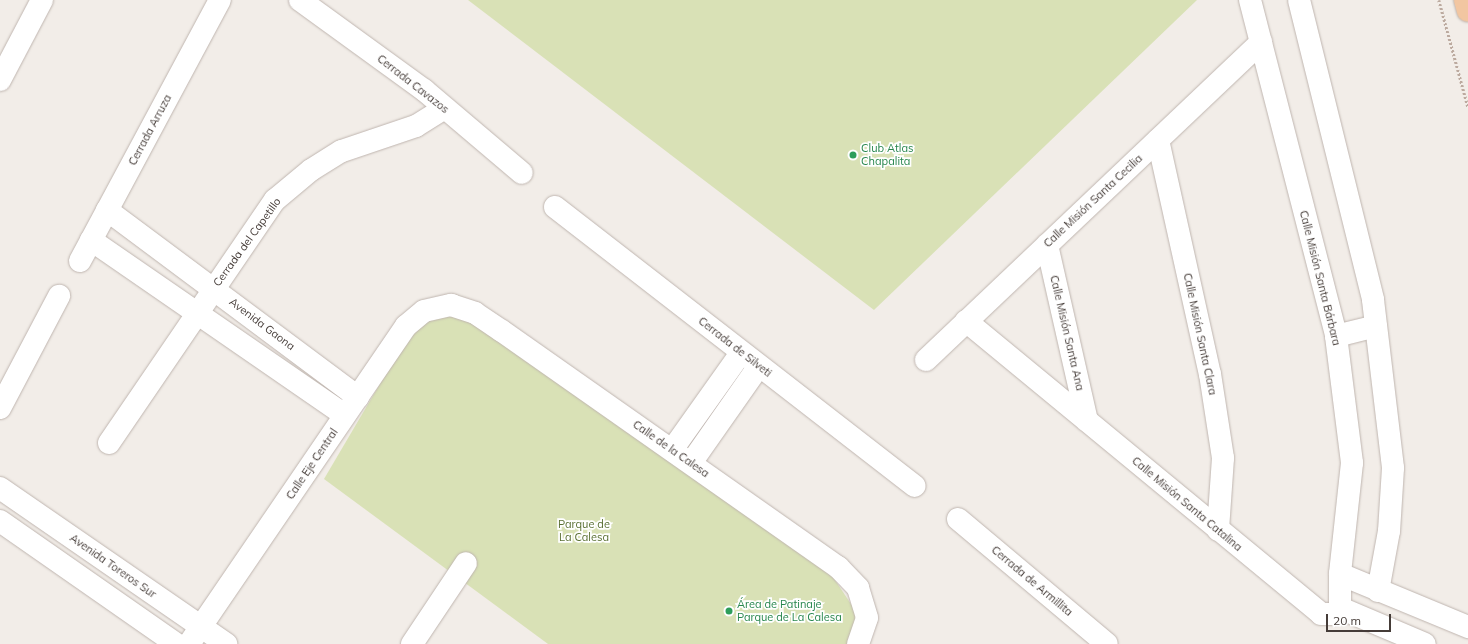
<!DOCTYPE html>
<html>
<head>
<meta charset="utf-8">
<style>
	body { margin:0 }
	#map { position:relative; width:1468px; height:644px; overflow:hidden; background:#f2ede8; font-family:Mulish,sans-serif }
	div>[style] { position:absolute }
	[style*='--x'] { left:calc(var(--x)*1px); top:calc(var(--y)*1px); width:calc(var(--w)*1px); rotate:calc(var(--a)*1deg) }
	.green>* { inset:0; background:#d9e1b6 }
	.path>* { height:2.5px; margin-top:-1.25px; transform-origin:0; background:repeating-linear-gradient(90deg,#bcaa9f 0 2px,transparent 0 4px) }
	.roads { filter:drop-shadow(0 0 1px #bfb5af) drop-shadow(0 0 1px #bfb5af) }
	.minor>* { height:22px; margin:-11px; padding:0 11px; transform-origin:11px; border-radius:11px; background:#fff }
	.major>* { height:22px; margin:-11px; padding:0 11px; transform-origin:11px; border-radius:11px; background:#f2c6a1 }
	.dots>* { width:11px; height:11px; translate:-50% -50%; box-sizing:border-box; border:2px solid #fff; border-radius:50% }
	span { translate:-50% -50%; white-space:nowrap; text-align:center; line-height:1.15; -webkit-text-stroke:3.5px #fff; paint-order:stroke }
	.street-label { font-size:11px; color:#453c38 }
	.leisure-label { font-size:11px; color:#27864d }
	.left { translate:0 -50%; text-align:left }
	.park-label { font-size:11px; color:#596f32 }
	.scale { position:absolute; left:1326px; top:614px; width:65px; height:18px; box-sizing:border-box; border:2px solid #453c38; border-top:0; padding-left:5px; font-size:12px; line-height:14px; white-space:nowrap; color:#453c38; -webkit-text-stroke:3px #fff; paint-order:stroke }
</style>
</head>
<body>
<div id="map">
	<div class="green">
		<div style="clip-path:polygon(468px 0,1197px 0,874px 310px)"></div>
		<div style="clip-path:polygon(451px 308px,829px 571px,859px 616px,850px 644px,548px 644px,324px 479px,411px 331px,430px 316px)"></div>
	</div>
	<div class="path">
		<div style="--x:1439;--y:0;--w:111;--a:74.8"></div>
	</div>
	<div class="roads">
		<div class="minor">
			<div style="--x:300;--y:0;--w:153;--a:36"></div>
			<div style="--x:424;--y:90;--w:128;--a:40.3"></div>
			<div style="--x:1250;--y:0;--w:347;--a:75.6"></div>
			<div style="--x:1336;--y:336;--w:128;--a:82.8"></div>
			<div style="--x:1352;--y:463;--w:112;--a:96.2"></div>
			<div style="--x:1340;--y:574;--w:34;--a:90"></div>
			<div style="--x:1299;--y:0;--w:309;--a:76.1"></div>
			<div style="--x:1373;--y:300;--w:169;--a:83.2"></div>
			<div style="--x:1393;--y:468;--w:63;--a:93.6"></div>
			<div style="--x:1389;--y:531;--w:61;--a:100.4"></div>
			<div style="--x:0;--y:80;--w:90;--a:-62.3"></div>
			<div style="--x:1158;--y:140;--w:240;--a:77.5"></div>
			<div style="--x:1210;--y:374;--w:85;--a:81.2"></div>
			<div style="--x:1223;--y:458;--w:72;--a:94"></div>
			<div style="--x:555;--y:207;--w:455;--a:37.8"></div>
			<div style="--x:107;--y:210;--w:313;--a:36.7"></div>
			<div style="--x:91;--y:240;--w:308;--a:34.6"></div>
			<div style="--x:1047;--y:245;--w:180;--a:77.2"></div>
			<div style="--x:80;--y:261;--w:296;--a:-61.8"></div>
			<div style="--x:966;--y:321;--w:460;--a:39.5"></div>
			<div style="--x:1321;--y:614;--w:12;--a:0"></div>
			<div style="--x:1333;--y:614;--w:9;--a:-41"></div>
			<div style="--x:1336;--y:336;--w:41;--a:-14"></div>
			<div style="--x:926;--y:360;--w:462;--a:-43.5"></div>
			<div style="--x:0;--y:408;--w:127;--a:-62.2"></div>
			<div style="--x:109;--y:443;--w:294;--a:-55.7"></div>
			<div style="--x:275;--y:200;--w:47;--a:-39.8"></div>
			<div style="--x:311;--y:170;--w:36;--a:-32"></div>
			<div style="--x:342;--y:151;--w:78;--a:-18.7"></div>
			<div style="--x:416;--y:126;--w:32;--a:-32"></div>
			<div style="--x:672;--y:450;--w:119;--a:-54.6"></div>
			<div style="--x:691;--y:463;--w:118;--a:-55"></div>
			<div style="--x:0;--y:488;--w:275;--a:34.6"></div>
			<div style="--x:958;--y:519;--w:194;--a:40"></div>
			<div style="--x:0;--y:521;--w:215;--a:34.9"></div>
			<div style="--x:1340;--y:574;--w:139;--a:22.5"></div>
			<div style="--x:1340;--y:608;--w:92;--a:23"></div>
			<div style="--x:189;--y:644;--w:385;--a:-55.7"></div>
			<div style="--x:406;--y:326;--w:23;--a:-40"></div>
			<div style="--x:424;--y:311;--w:28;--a:-13"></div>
			<div style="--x:451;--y:305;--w:25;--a:18"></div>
			<div style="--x:475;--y:313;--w:32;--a:34"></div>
			<div style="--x:502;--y:331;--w:411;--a:35.1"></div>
			<div style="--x:838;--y:567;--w:29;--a:46"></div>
			<div style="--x:858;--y:588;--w:31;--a:73"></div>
			<div style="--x:867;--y:618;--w:28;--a:109"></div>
			<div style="--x:412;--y:644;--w:97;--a:-56.3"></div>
		</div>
		<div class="major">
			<div style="--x:1465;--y:0;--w:11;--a:75"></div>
		</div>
	</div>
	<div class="dots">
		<div style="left:853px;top:155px;background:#2e9e5b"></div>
		<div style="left:729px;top:611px;background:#2e9e5b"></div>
	</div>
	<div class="street-label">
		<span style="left:413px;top:84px;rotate:38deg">Cerrada Cavazos</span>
		<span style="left:150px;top:130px;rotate:-62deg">Cerrada Arruza</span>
		<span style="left:1093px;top:201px;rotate:-43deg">Calle Misión Santa Cecilia</span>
		<span style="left:247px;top:242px;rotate:-54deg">Cerrada del Capetillo</span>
		<span style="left:1320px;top:278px;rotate:76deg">Calle Misión Santa Bárbara</span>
		<span style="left:262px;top:324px;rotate:37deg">Avenida Gaona</span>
		<span style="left:1067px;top:333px;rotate:77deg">Calle Misión Santa Ana</span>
		<span style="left:1200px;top:334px;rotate:78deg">Calle Misión Santa Clara</span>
		<span style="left:735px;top:347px;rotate:38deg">Cerrada de Silveti</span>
		<span style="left:671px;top:449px;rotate:35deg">Calle de la Calesa</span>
		<span style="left:312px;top:464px;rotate:-56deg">Calle Eje Central</span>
		<span style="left:1187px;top:504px;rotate:40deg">Calle Misión Santa Catalina</span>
		<span style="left:113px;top:566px;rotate:35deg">Avenida Toreros Sur</span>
		<span style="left:1032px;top:581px;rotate:40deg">Cerrada de Armillita</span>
	</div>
	<div class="leisure-label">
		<span class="left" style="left:861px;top:155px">Club Atlas<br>Chapalita</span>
		<span class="left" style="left:737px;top:611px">Área de Patinaje<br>Parque de La Calesa</span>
	</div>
	<div class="park-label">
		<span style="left:584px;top:531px">Parque de<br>La Calesa</span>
	</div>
	<div class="scale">20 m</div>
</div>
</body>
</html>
